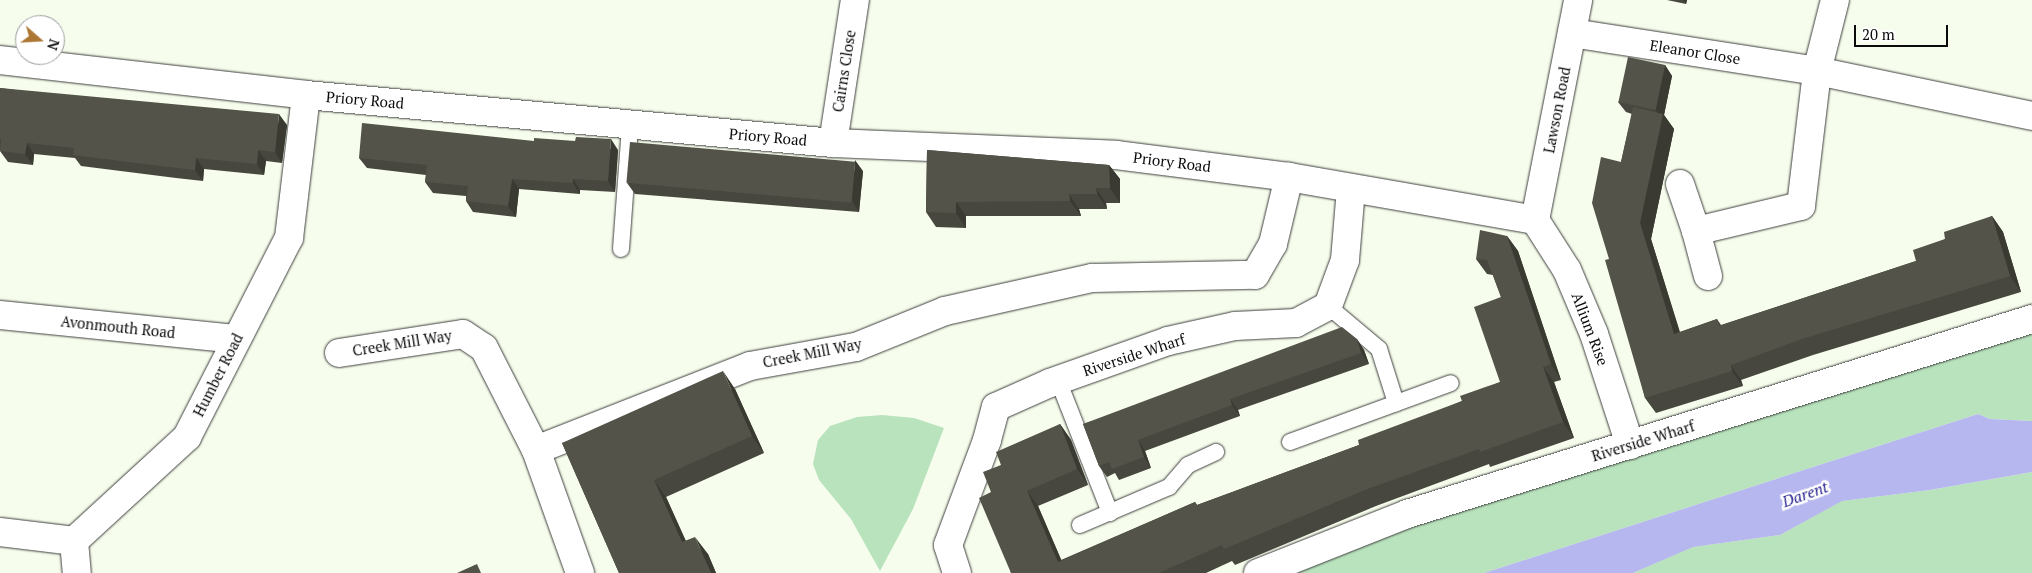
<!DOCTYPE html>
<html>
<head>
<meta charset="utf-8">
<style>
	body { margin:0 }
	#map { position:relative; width:2032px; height:573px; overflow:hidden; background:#f6fdec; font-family:"PT Serif",serif }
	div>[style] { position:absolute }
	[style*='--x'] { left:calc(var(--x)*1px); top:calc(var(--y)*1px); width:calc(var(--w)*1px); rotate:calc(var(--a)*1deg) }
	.green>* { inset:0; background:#b9e3bd }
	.water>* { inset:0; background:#b6b7ef }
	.roads { filter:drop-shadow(0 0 1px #3e3e3e) drop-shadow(0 0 1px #3e3e3e) }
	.service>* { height:16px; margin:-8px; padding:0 8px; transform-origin:8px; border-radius:8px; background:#fff }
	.minor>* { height:28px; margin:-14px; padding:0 14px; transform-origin:14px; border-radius:14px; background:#fff }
	.wall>* { inset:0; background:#47473f }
	.shaded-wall>* { inset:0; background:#3a3a33 }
	.building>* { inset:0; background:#535349; transform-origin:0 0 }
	span { translate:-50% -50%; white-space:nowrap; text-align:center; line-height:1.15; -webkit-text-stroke:5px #fff; paint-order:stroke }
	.street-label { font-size:15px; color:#0b0b0b }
	.water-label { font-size:16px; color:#28238f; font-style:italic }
	.north { position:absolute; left:15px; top:15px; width:50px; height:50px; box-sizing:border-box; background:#fff; border:1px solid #9d9d9d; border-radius:50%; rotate:109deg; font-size:14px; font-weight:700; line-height:20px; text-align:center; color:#0b0b0b }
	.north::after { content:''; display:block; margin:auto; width:18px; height:22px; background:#ac7733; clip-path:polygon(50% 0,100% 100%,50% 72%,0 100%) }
	.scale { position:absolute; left:1854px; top:25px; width:94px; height:22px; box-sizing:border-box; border:2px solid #0b0b0b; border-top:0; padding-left:6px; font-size:15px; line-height:18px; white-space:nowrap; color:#0b0b0b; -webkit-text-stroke:4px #fff; paint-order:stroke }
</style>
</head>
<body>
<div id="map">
	<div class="green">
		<div style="clip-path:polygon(2032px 330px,2032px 421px,1990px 419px,1978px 414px,1484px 573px,1285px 573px,1452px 512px)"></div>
		<div style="clip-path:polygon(882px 415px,914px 418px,944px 428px,913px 509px,880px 571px,851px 519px,819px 480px,813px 464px,818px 440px,830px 426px,857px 417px)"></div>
		<div style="clip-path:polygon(2032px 472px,2032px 573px,1633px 573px,1692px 547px,1780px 535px,1841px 501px,1930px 490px)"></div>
	</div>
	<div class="water">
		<div style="clip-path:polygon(1978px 414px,1990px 419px,2032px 421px,2032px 472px,1930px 490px,1842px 501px,1780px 535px,1693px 547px,1633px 573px,1484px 573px)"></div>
	</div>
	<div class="roads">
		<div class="service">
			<div style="--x:621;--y:249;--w:124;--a:-85.8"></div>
			<div style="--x:1328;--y:306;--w:67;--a:40.1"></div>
			<div style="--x:1379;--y:349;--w:57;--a:72.5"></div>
			<div style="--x:1058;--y:380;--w:143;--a:68.6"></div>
			<div style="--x:1290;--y:442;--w:171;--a:-20.1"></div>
			<div style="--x:1080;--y:525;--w:97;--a:-23.1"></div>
			<div style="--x:1169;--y:487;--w:29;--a:-49"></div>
			<div style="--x:1188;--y:465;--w:31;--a:-25"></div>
		</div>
		<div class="minor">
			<div style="--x:1572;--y:33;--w:248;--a:8.8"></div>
			<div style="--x:1817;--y:71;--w:220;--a:11.8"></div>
			<div style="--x:0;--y:60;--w:308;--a:6.5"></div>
			<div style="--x:306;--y:95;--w:529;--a:5.2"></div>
			<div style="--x:833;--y:143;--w:283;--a:2.4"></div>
			<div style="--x:1116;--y:155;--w:174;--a:7.2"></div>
			<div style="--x:1289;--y:177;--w:250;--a:9.9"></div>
			<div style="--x:833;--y:143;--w:145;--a:-81.3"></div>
			<div style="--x:1680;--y:184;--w:50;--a:71.2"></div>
			<div style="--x:1535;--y:220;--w:59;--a:57.4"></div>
			<div style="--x:1567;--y:270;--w:69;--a:67.1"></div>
			<div style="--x:1594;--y:334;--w:117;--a:72"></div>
			<div style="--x:1535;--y:220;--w:224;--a:-78.9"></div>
			<div style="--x:1708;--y:276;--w:47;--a:-104.9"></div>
			<div style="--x:1696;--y:231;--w:108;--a:-13.4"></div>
			<div style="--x:1801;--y:206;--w:136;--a:-83.2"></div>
			<div style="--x:1817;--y:71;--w:73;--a:-75.8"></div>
			<div style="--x:0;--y:315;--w:237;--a:5.8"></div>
			<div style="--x:339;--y:353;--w:125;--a:-8.7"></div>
			<div style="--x:463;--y:334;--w:25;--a:34"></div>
			<div style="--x:484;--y:348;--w:114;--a:63"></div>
			<div style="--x:536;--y:450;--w:230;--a:-21.4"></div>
			<div style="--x:750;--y:366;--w:108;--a:-10.2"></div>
			<div style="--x:856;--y:347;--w:96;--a:-22"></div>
			<div style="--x:945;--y:311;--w:151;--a:-12.7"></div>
			<div style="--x:1092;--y:278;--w:163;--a:-1.1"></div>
			<div style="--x:1255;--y:275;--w:36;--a:-60"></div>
			<div style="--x:1273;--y:244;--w:69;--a:-76.6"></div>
			<div style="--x:536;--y:450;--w:131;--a:70.3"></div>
			<div style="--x:0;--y:532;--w:75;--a:6.9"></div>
			<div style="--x:74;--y:541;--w:154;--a:-42.6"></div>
			<div style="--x:187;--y:437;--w:224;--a:-62.9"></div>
			<div style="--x:289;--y:238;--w:144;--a:-83.2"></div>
			<div style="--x:74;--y:541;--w:32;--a:85"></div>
			<div style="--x:957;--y:573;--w:29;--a:-108"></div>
			<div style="--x:948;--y:545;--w:112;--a:-69.6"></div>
			<div style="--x:987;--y:440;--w:34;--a:-75"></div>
			<div style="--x:996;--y:407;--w:59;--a:-24"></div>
			<div style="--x:1050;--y:383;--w:125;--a:-19.6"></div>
			<div style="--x:1168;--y:341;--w:69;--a:-12.6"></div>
			<div style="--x:1235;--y:326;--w:61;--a:-2.8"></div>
			<div style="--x:1296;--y:323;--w:36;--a:-28"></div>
			<div style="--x:1328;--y:306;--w:49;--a:-69.7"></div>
			<div style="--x:1345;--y:260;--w:72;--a:-85.2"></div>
			<div style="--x:1258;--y:573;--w:160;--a:-21.6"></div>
			<div style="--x:1407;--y:514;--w:655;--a:-17.33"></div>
		</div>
	</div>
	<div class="wall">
		<div style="clip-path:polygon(1667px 0,1687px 0,1686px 4px)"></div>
		<div style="clip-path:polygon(1665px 65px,1672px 76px,1664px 115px,1674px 129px,1651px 239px,1680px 332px,1717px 319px,1721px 325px,1916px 261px,1945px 239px,1992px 216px,2003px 232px,2021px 292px,1813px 355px,1741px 380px,1743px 386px,1656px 413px,1645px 398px,1609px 259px,1621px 162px,1632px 114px,1626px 112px,1618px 102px)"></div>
		<div style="clip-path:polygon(0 88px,287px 125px,282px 163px,266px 161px,264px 175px,204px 169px,203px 181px,176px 178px,81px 166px,75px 158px,34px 154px,33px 165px,8px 162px,0 151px)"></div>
		<div style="clip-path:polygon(534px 141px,618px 150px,615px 192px,580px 190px,580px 194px,519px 189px,516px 217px,473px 212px,466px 201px,466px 196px,433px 193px,425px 182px,426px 175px,367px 168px,359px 158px)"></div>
		<div style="clip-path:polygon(927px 150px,1109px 165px,1120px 179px,1120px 203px,1106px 203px,1107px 209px,1079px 209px,1081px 216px,966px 216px,966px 228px,936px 227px,926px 212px)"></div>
		<div style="clip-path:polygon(863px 171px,859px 212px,635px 194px,627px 183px)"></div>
		<div style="clip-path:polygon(1507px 236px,1518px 251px,1561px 380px,1554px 382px,1574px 438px,1490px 467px,1489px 464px,1376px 506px,1235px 565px,1232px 561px,1206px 573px,1011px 573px,991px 492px,1001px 465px,1060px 424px,1071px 440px,1088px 485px,1038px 506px,1061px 560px,1195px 502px,1197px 505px,1359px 445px,1462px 401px,1500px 382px,1501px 297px,1493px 275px,1487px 274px,1476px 259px)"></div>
		<div style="clip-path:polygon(1357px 339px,1364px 350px,1369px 364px,1238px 410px,1240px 416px,1145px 451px,1151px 468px,1119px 480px,1115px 473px,1107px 477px,1099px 466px,1083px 424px)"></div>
		<div style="clip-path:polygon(735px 389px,764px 453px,666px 497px,686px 541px,708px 554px,716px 573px,619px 573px,562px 443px)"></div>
	</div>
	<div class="shaded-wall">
		<div style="clip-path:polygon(1683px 0,1687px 0,1686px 4px)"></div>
		<div style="clip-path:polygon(1665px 65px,1672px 76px,1664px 115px,1674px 129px,1651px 239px,1685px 350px,1674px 334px,1640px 223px,1662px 119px,1655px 110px)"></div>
		<div style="clip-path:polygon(279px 114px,287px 125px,282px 163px,275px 152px)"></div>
		<div style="clip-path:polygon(611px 139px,618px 150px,615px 192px,608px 181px)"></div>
		<div style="clip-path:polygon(27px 143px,34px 154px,33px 165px,25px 154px)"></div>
		<div style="clip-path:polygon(258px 150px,266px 161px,264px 175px,257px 164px)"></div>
		<div style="clip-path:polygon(196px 158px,204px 169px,203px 181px,195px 170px)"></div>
		<div style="clip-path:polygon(855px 160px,863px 171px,859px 212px,852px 201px)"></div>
		<div style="clip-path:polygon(1109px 165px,1120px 179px,1120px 203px,1110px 188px)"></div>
		<div style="clip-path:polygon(512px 179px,519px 189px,516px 217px,508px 206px)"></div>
		<div style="clip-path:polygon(573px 179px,580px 190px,580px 194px,573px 183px)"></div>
		<div style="clip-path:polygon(1096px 188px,1106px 203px,1107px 209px,1097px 194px)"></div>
		<div style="clip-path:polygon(1069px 194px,1079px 209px,1081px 216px,1070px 201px)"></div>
		<div style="clip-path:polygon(956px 202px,966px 216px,966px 228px,956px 213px)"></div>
		<div style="clip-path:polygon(1992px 216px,2003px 232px,2021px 292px,2010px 276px)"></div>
		<div style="clip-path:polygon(1507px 236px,1518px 251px,1561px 380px,1551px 364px)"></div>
		<div style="clip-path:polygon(1357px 339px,1364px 350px,1369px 364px,1361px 353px)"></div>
		<div style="clip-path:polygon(1731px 365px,1741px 380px,1743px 386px,1732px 371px)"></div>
		<div style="clip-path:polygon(1543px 367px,1554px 382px,1574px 438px,1563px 422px)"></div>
		<div style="clip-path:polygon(723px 371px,735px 389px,764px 453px,752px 436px)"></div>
		<div style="clip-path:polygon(1230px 399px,1238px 410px,1240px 416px,1232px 405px)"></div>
		<div style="clip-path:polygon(1060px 424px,1071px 440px,1088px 485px,1077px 469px)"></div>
		<div style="clip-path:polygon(1138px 440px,1145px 451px,1151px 468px,1144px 457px)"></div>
		<div style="clip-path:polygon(654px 480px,666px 497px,694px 560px,682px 542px)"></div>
		<div style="clip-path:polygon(1027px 491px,1038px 506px,1067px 573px,1058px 562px)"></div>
		<div style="clip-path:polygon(695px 537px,708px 554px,716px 573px,711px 573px)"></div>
	</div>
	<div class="building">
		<div style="left:1628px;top:57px;width:38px;height:46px;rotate:12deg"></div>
		<div style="clip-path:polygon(0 88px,279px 114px,275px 152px,258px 150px,257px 164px,196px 158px,195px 170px,168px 167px,73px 155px,74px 148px,27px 143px,25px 154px,0 151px,1px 139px,0 139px)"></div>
		<div style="clip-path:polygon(1633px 107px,1663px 114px,1640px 223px,1674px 334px,1717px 319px,1719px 326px,1916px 261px,1913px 250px,1945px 239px,1944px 232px,1992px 216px,2010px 276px,1802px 339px,1731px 365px,1732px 371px,1645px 398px,1605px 260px,1609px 259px,1592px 203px,1601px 157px,1621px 162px)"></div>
		<div style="clip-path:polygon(362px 123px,534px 141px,534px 138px,575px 141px,576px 137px,611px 139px,608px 181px,573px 179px,573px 183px,512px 179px,508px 206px,466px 201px,468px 186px,425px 182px,427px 165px,359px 158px)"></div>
		<div style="left:630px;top:142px;width:226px;height:41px;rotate:5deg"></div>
		<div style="clip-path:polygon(927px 150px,1109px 165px,1110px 188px,1096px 188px,1097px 194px,1069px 194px,1070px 201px,956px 202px,956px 213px,926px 212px)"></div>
		<div style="clip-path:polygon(1480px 230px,1507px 236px,1551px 364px,1543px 367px,1563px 422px,1480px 452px,1479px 449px,1365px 490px,1224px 549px,1222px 545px,1159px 573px,1011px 573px,979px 498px,991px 492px,983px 472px,1001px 465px,996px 452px,1060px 424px,1077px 469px,1027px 491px,1058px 562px,1195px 502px,1197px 505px,1359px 445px,1358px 440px,1462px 401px,1460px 396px,1500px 382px,1474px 307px,1501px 297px,1487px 260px,1476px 259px)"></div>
		<div style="clip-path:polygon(1342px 327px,1357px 339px,1361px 353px,1230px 399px,1232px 405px,1138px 440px,1144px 457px,1112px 469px,1109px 462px,1099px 466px,1083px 424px)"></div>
		<div style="clip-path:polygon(723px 371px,752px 436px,654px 480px,682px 542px,695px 537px,711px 573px,619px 573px,562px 443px)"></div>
		<div style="clip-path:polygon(477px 564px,481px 573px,457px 573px)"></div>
	</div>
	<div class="street-label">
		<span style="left:1695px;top:52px;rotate:9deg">Eleanor Close</span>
		<span style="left:844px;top:71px;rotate:-81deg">Cairns Close</span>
		<span style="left:365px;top:100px;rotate:5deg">Priory Road</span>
		<span style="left:1557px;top:110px;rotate:-79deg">Lawson Road</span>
		<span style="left:768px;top:137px;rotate:5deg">Priory Road</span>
		<span style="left:1172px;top:162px;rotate:7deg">Priory Road</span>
		<span style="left:118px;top:327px;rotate:6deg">Avonmouth Road</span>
		<span style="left:1590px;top:329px;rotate:69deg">Allium Rise</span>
		<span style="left:402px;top:343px;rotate:-9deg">Creek Mill Way</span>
		<span style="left:812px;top:353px;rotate:-11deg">Creek Mill Way</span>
		<span style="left:1134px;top:355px;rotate:-18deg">Riverside Wharf</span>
		<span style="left:218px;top:375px;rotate:-63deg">Humber Road</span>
		<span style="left:1643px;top:441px;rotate:-17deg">Riverside Wharf</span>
	</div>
	<div class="water-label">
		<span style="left:1805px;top:494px;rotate:-20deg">Darent</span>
	</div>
	<div class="north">N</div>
	<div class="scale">20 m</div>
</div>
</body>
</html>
